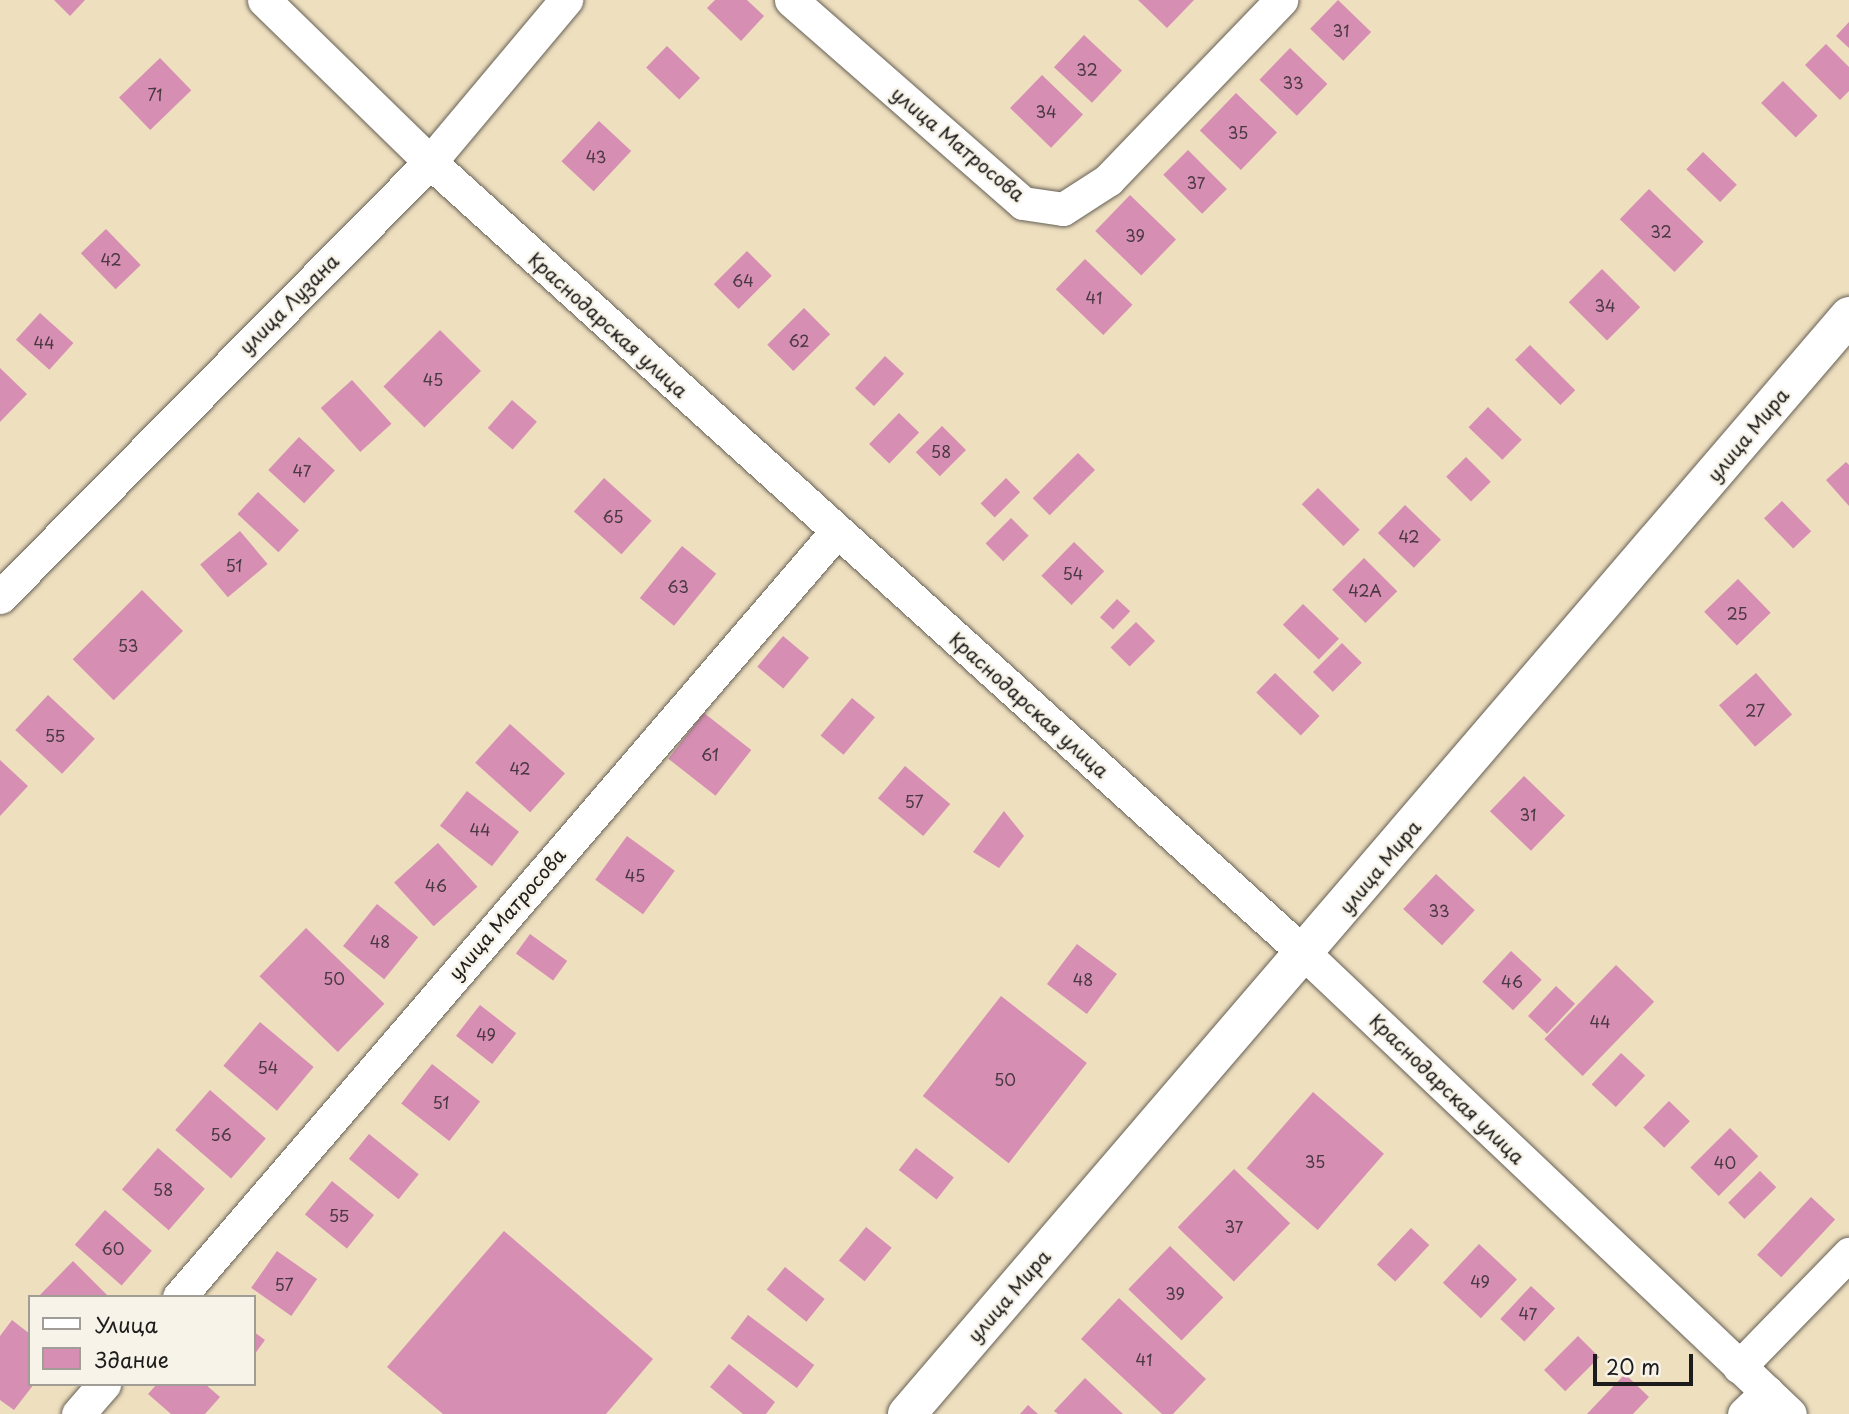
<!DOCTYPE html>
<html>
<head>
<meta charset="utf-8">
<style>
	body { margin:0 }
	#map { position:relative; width:1849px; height:1414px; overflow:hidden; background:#eedfbf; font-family:"Playpen Sans",sans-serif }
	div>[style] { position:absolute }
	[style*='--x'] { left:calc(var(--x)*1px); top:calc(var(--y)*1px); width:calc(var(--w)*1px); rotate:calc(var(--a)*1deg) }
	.building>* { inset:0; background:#d68eb3; transform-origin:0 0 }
	.roads { filter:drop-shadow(0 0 2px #666055) drop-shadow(0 0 2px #666055) }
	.minor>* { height:33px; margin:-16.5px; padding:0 16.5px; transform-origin:16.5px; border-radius:16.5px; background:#fff }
	.major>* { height:38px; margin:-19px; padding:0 19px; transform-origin:19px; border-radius:19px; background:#fff }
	span { translate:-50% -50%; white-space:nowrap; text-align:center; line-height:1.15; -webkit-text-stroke:5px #f7f3e8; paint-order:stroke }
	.number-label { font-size:16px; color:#4a3842 }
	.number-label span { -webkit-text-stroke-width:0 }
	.street-label { font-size:19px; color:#1c1c1c }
	.legend { position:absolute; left:28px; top:1295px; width:228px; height:91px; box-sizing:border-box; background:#f7f3e8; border:2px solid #9f9d96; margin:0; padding:9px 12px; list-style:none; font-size:21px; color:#1c1c1c }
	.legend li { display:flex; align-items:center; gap:14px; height:35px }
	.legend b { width:35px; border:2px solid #9f9d96 }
	.scale { position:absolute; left:1593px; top:1354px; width:100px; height:32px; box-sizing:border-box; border:4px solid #1c1c1c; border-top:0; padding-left:9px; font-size:21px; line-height:24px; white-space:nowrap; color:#1c1c1c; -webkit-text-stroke:5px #f7f3e8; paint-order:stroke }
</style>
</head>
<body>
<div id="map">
	<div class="building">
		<div style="clip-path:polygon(54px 0,85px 0,70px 16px)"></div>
		<div style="clip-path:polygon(715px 0,747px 0,764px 16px,741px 41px,707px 8px)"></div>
		<div style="clip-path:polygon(1138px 0,1194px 0,1167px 28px)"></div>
		<div style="left:1338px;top:0;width:46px;height:40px;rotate:44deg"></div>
		<div style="clip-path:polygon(1849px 22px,1849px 48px,1836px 36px)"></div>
		<div style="left:1084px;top:35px;width:52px;height:44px;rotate:43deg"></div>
		<div style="clip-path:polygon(1826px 44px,1849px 67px,1849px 91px,1840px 100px,1805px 65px)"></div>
		<div style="left:667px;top:46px;width:46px;height:30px;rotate:44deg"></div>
		<div style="left:1290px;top:48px;width:52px;height:44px;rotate:44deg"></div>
		<div style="left:160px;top:58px;width:45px;height:57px;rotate:46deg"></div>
		<div style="left:1042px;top:75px;width:57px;height:46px;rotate:44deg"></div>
		<div style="left:1783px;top:81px;width:49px;height:31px;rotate:45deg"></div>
		<div style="left:1236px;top:93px;width:57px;height:52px;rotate:44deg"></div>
		<div style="left:599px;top:121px;width:44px;height:55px;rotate:43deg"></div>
		<div style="left:1188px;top:150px;width:55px;height:35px;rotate:45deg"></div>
		<div style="left:1703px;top:152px;width:47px;height:24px;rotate:44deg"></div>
		<div style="left:1649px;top:189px;width:76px;height:42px;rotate:44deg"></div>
		<div style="left:1130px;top:195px;width:64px;height:50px;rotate:44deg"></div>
		<div style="left:106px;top:229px;width:50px;height:35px;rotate:46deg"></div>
		<div style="left:747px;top:251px;width:35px;height:47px;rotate:45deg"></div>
		<div style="left:1085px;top:259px;width:66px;height:42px;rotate:44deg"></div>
		<div style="left:1602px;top:269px;width:54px;height:47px;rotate:45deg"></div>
		<div style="left:804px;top:308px;width:37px;height:52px;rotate:45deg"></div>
		<div style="left:40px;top:313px;width:45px;height:36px;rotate:42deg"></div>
		<div style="left:440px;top:330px;width:58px;height:80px;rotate:45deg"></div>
		<div style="left:1530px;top:345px;width:64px;height:21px;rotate:45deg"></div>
		<div style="left:885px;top:356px;width:26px;height:44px;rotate:43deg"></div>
		<div style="clip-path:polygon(0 368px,27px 394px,0 422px)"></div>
		<div style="left:352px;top:380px;width:59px;height:42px;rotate:48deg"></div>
		<div style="left:512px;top:400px;width:33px;height:37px;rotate:41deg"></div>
		<div style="left:1488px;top:407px;width:47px;height:28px;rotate:44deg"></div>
		<div style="left:899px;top:413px;width:28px;height:43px;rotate:44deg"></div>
		<div style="left:942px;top:426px;width:34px;height:37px;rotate:45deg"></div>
		<div style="left:299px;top:437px;width:49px;height:45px;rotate:43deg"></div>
		<div style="left:1078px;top:453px;width:24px;height:64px;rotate:45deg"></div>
		<div style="left:1466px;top:457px;width:35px;height:28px;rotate:45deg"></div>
		<div style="clip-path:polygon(1846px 462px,1849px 465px,1849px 506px,1826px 480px)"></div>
		<div style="left:604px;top:478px;width:64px;height:45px;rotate:42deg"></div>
		<div style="left:1006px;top:478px;width:20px;height:36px;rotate:45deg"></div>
		<div style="left:1318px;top:488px;width:59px;height:23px;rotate:45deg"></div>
		<div style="left:258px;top:492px;width:56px;height:30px;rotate:43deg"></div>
		<div style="left:1782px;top:501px;width:42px;height:25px;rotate:46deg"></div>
		<div style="left:1405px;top:505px;width:50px;height:39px;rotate:44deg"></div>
		<div style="left:1011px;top:518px;width:25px;height:36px;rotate:45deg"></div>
		<div style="left:240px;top:531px;width:43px;height:52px;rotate:50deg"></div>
		<div style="left:1074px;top:542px;width:42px;height:47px;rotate:44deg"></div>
		<div style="left:682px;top:546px;width:44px;height:67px;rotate:39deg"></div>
		<div style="left:1364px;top:558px;width:47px;height:45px;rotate:45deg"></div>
		<div style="left:1738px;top:579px;width:47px;height:47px;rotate:46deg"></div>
		<div style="left:142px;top:590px;width:58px;height:98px;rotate:45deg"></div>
		<div style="left:1117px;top:599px;width:18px;height:25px;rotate:43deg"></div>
		<div style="left:1303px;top:604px;width:50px;height:29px;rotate:44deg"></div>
		<div style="left:1136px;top:622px;width:27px;height:36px;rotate:45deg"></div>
		<div style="left:783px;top:636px;width:34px;height:40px;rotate:40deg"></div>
		<div style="left:1342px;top:643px;width:28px;height:41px;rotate:45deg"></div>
		<div style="left:1275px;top:673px;width:62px;height:27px;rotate:44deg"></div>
		<div style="left:1756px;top:673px;width:55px;height:49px;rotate:49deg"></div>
		<div style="left:48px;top:695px;width:64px;height:48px;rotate:43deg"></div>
		<div style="left:852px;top:698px;width:30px;height:49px;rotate:40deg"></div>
		<div style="left:704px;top:713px;width:60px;height:58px;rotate:38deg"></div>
		<div style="left:510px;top:724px;width:74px;height:52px;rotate:42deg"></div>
		<div style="clip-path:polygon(0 760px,28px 786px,0 816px)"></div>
		<div style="left:905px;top:766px;width:59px;height:42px;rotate:40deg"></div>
		<div style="left:1524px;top:776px;width:57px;height:49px;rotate:44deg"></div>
		<div style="left:467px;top:791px;width:66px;height:44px;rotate:38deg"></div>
		<div style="clip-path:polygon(1004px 811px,1024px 836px,999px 868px,973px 852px)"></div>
		<div style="left:627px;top:836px;width:59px;height:54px;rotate:36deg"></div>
		<div style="left:438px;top:843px;width:59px;height:59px;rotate:48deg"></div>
		<div style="left:1436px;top:874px;width:53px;height:48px;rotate:43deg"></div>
		<div style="left:377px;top:904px;width:53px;height:54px;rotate:39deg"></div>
		<div style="left:306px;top:928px;width:109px;height:67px;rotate:44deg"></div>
		<div style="left:530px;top:934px;width:46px;height:24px;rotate:36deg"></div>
		<div style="left:1077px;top:944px;width:50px;height:50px;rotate:37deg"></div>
		<div style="left:1511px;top:951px;width:42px;height:42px;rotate:43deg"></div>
		<div style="left:1616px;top:965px;width:53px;height:103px;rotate:44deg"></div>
		<div style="left:1556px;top:986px;width:26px;height:41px;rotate:43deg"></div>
		<div style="left:1001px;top:996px;width:109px;height:127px;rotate:38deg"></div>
		<div style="left:480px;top:1005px;width:46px;height:39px;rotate:38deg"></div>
		<div style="left:260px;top:1022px;width:70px;height:57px;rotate:40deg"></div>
		<div style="left:1621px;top:1053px;width:33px;height:43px;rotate:43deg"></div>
		<div style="left:432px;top:1064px;width:61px;height:50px;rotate:38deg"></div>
		<div style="left:210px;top:1090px;width:74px;height:53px;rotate:41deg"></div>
		<div style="left:1313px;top:1092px;width:94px;height:101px;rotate:41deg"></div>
		<div style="left:1669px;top:1101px;width:29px;height:37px;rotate:44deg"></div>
		<div style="left:1730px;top:1128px;width:40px;height:56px;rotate:45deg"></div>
		<div style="left:369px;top:1134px;width:64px;height:32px;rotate:39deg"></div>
		<div style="left:158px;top:1148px;width:62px;height:55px;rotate:41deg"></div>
		<div style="left:916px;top:1148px;width:48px;height:28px;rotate:38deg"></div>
		<div style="left:1234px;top:1169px;width:78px;height:81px;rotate:44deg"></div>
		<div style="left:1760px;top:1171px;width:23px;height:45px;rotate:45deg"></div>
		<div style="left:332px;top:1181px;width:54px;height:43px;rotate:39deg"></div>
		<div style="left:1811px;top:1197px;width:33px;height:79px;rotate:43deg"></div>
		<div style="left:105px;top:1210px;width:62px;height:46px;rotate:41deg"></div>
		<div style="left:866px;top:1227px;width:33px;height:43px;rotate:39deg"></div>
		<div style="left:1411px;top:1228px;width:25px;height:50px;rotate:43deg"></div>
		<div style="clip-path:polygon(504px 1231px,653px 1359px,606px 1414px,443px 1414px,387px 1367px)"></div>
		<div style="left:1479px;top:1244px;width:52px;height:53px;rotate:43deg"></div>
		<div style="left:1170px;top:1246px;width:74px;height:60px;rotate:44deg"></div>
		<div style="left:277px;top:1251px;width:49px;height:45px;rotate:35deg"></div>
		<div style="clip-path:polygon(73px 1261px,109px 1297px,38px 1297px)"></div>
		<div style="left:785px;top:1267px;width:51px;height:29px;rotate:39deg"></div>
		<div style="left:1531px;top:1286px;width:33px;height:45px;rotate:43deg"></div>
		<div style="clip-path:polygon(1119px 1298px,1206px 1379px,1173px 1414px,1162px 1414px,1081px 1339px)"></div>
		<div style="left:748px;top:1315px;width:83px;height:29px;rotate:37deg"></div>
		<div style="clip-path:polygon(12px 1320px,30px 1334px,30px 1384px,34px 1384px,14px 1410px,0 1400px,0 1336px)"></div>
		<div style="clip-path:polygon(254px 1332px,265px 1340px,254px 1355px)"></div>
		<div style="left:1578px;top:1336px;width:30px;height:48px;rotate:45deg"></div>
		<div style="clip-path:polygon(729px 1364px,775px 1402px,766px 1414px,743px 1414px,710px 1387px)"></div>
		<div style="clip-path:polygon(1625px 1374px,1649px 1397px,1633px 1414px,1587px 1414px)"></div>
		<div style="clip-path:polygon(1085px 1378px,1123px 1414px,1058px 1414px,1054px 1411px)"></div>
		<div style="clip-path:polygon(157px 1384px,205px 1384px,220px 1397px,205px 1414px,171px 1414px,148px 1394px)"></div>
		<div style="clip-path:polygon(1028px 1405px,1038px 1414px,1020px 1414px)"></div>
	</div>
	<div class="roads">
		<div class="minor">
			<div style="--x:264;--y:0;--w:232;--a:44.3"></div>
			<div style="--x:430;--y:162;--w:1180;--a:42.15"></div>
			<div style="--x:1305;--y:954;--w:668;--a:43.48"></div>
			<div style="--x:791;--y:0;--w:308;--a:41.2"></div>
			<div style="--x:1023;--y:203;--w:40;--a:8.5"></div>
			<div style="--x:1063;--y:209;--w:54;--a:-32.8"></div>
			<div style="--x:1108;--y:180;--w:250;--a:-46.1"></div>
			<div style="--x:0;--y:597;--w:612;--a:-45.33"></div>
			<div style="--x:430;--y:162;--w:212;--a:-50"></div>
			<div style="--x:179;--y:1297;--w:1008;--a:-49.34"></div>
			<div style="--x:1739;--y:1367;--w:158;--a:-45.8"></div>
			<div style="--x:78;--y:1414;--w:40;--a:-49"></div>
			<div style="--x:1744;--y:1414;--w:32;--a:-44"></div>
		</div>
		<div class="major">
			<div style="--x:907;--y:1414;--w:1447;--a:-49.37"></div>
		</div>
	</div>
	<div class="number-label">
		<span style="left:1341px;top:30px">31</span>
		<span style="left:1087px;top:69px">32</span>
		<span style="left:1293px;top:82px">33</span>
		<span style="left:155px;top:94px">71</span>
		<span style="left:1046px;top:111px">34</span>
		<span style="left:1238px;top:132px">35</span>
		<span style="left:596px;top:156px">43</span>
		<span style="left:1196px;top:182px">37</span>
		<span style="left:1661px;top:231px">32</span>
		<span style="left:1135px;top:235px">39</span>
		<span style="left:111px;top:259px">42</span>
		<span style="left:743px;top:280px">64</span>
		<span style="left:1094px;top:297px">41</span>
		<span style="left:1605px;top:305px">34</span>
		<span style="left:799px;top:340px">62</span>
		<span style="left:44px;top:342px">44</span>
		<span style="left:433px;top:379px">45</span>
		<span style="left:941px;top:451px">58</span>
		<span style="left:302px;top:470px">47</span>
		<span style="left:613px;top:516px">65</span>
		<span style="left:1409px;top:536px">42</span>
		<span style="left:234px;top:565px">51</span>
		<span style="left:1073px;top:573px">54</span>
		<span style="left:678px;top:586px">63</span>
		<span style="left:1365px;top:590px">42А</span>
		<span style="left:1737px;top:613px">25</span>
		<span style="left:128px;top:645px">53</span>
		<span style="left:1755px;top:710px">27</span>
		<span style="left:55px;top:735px">55</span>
		<span style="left:710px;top:754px">61</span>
		<span style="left:520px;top:768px">42</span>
		<span style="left:914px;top:801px">57</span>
		<span style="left:1528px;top:814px">31</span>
		<span style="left:480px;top:829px">44</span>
		<span style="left:635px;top:875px">45</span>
		<span style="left:436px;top:885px">46</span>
		<span style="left:1439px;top:910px">33</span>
		<span style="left:380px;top:941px">48</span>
		<span style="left:334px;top:978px">50</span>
		<span style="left:1083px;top:979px">48</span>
		<span style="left:1512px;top:981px">46</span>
		<span style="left:1600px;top:1021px">44</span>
		<span style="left:486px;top:1034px">49</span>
		<span style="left:268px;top:1067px">54</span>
		<span style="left:1005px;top:1079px">50</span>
		<span style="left:441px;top:1102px">51</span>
		<span style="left:221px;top:1134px">56</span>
		<span style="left:1315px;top:1161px">35</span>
		<span style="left:1725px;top:1162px">40</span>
		<span style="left:163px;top:1189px">58</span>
		<span style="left:339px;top:1215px">55</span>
		<span style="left:1234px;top:1226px">37</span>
		<span style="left:113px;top:1248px">60</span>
		<span style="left:1480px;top:1281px">49</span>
		<span style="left:284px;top:1284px">57</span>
		<span style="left:1175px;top:1293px">39</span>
		<span style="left:1528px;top:1313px">47</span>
		<span style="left:1144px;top:1359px">41</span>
	</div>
	<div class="street-label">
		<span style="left:958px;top:144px;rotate:40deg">улица Матросова</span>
		<span style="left:289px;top:304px;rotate:-45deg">улица Лузана</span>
		<span style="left:608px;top:325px;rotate:42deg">Краснодарская улица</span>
		<span style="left:1748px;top:435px;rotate:-50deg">улица Мира</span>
		<span style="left:1029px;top:705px;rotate:42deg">Краснодарская улица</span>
		<span style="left:1380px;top:867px;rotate:-50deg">улица Мира</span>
		<span style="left:507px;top:914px;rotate:-49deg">улица Матросова</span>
		<span style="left:1447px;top:1089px;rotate:44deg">Краснодарская улица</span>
		<span style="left:1009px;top:1296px;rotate:-49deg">улица Мира</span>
	</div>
	<ul class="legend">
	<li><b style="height:9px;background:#fff"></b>Улица</li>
	<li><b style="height:19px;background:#d68eb3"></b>Здание</li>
	</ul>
	<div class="scale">20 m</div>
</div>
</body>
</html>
